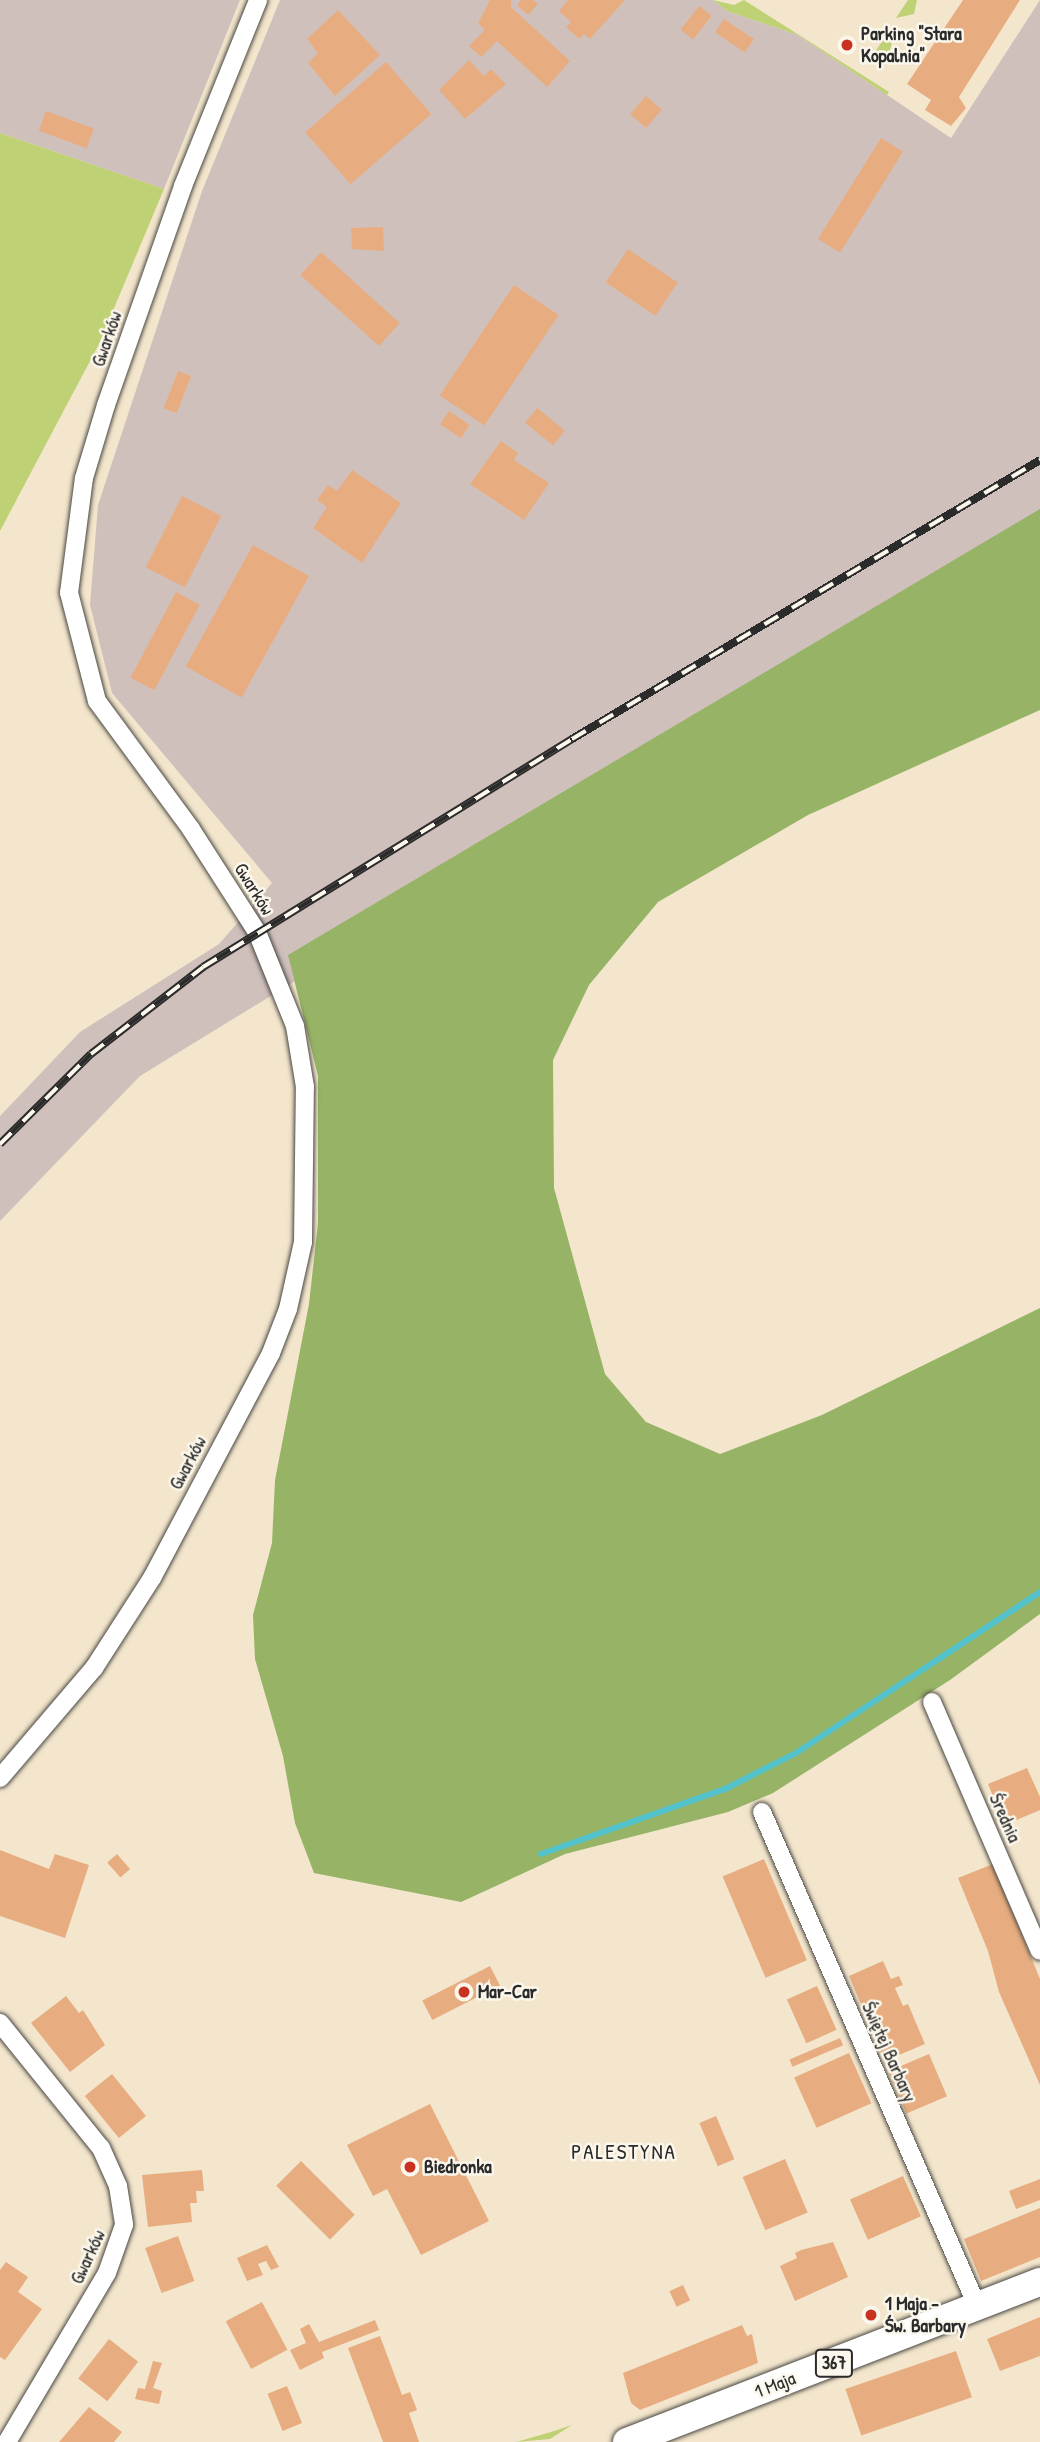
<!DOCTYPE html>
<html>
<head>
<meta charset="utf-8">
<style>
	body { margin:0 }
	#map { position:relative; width:1040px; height:2442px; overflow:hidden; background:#f3e6cc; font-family:"Patrick Hand",sans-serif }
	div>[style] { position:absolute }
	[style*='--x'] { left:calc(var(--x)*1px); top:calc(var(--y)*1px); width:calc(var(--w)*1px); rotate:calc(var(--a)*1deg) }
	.industrial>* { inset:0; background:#d0c0bc }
	.green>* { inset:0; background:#bed175 }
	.forest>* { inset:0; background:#96b366 }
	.stream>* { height:6px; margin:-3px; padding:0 3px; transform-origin:3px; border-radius:3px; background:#54c2cb }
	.building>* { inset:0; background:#e7ad81; transform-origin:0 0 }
	.roads { filter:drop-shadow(0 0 2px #494743) drop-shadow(0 0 2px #494743) }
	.minor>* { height:18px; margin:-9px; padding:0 9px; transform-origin:9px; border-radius:9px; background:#fff }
	.primary>* { height:28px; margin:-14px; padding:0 14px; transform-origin:14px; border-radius:14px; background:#fff }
	.rail>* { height:8px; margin-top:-4px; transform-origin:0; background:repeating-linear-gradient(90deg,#fbf7ec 0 16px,#2b2b2b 0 32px); box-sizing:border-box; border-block:2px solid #2b2b2b }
	.dots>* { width:19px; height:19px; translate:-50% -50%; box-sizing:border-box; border:4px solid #fbf7ec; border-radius:50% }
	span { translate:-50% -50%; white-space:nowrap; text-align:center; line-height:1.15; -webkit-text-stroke:5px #fbf7ec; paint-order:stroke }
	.shield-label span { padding:2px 5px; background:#fbf7ec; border:2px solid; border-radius:5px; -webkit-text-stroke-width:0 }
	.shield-label { font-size:18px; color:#2b2b2b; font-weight:700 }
	.poi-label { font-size:19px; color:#2b2b2b; font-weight:700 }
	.left { translate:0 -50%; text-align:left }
	.street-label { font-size:19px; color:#2b2b2b }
	.neighbourhood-label { font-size:21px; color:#2b2b2b; letter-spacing:2px }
</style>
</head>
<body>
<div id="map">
	<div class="industrial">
		<div style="clip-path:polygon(0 0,240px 0,164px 189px,0 133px)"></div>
		<div style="clip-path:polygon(280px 0,713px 0,727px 11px,798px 35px,951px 138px,1040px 0,1040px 525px,140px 1076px,0 1221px,0 1116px,80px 1032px,219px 944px,272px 883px,112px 693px,90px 605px,98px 505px,202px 191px)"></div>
	</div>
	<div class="green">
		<div style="clip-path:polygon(713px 0,734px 5px,744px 0,889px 92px,887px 95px,798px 35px,727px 11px)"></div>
		<div style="clip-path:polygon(908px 0,917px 0,914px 14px,896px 18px)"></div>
		<div style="clip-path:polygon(887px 34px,892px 42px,889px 54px,871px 58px)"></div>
		<div style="clip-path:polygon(0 133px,164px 189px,99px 344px,0 531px)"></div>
		<div style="clip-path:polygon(572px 2425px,550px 2439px,516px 2442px,551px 2432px)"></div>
	</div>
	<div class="forest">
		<div style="clip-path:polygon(1040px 509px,1040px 710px,808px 815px,658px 902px,589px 985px,553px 1060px,554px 1188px,605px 1374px,646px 1422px,720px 1454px,822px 1415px,1040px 1308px,1040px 1614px,950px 1680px,773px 1793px,728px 1812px,565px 1854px,461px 1902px,314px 1873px,295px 1823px,283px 1756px,255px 1659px,253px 1615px,272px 1543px,275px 1480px,309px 1304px,318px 1223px,318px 1076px,288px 955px)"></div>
	</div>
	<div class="stream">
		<div style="--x:541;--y:1854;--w:195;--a:-19.5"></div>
		<div style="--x:725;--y:1789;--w:80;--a:-26.9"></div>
		<div style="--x:796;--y:1753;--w:292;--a:-33.4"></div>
	</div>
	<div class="building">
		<div style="clip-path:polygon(490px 0,511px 0,511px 7px,570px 61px,547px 87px,497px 41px,481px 57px,469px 46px,485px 30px,478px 23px)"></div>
		<div style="clip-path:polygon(521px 0,533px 0,538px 4px,528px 15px,517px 5px)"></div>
		<div style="clip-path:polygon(568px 0,625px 0,590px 39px,584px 34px,579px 39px,566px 27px,571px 22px,559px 11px)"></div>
		<div style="clip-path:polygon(963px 0,1020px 0,959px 97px,966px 108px,951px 126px,925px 110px,931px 100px,907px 84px)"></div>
		<div style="left:699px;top:6px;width:16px;height:30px;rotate:38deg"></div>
		<div style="clip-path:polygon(338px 10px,380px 55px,335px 96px,308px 63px,318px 53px,307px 39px)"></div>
		<div style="left:724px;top:19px;width:36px;height:16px;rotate:34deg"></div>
		<div style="clip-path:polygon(469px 60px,484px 76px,491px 69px,506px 84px,465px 119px,439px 90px)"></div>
		<div style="left:386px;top:62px;width:69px;height:107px;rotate:49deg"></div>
		<div style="left:646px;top:96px;width:21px;height:24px;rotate:41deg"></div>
		<div style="left:46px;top:111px;width:51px;height:21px;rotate:20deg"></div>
		<div style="left:881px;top:138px;width:26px;height:119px;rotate:32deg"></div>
		<div style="clip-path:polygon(383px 227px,384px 251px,352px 249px,351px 228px)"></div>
		<div style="left:628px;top:249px;width:60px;height:40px;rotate:34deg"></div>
		<div style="left:321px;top:252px;width:106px;height:31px;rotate:42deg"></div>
		<div style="left:514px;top:285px;width:54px;height:133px;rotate:34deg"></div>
		<div style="left:178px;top:371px;width:14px;height:40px;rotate:21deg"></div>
		<div style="left:537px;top:408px;width:36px;height:19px;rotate:39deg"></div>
		<div style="left:449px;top:411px;width:25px;height:16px;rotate:34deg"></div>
		<div style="clip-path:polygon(501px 441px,518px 453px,514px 460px,549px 483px,524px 520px,470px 484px)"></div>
		<div style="clip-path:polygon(352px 470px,401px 503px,362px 563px,313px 528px,327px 507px,317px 500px,328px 485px,337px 491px)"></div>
		<div style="left:182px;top:496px;width:44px;height:80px;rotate:27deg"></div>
		<div style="left:253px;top:545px;width:64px;height:139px;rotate:29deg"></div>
		<div style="left:176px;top:592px;width:27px;height:97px;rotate:28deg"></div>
		<div style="clip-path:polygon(1027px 1768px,1040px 1797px,1040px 1810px,1005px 1825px,988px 1784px)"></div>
		<div style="clip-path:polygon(0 1850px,49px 1869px,55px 1854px,89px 1865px,65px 1938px,0 1916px)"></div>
		<div style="left:117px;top:1854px;width:20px;height:13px;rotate:49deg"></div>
		<div style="left:764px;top:1859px;width:110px;height:45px;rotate:67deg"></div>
		<div style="clip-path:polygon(993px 1864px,1040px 1979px,1040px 2085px,999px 1992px,988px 1951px,958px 1878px)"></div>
		<div style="clip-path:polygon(883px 1961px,891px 1979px,899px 1976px,903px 1985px,895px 1988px,903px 2006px,908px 2004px,925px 2044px,885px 2061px,849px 1976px)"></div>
		<div style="left:490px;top:1966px;width:22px;height:76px;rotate:63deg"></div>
		<div style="left:817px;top:1986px;width:48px;height:33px;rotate:66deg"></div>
		<div style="clip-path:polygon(66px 1996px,79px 2013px,83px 2010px,105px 2045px,70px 2072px,31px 2023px)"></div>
		<div style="left:840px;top:2038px;width:8px;height:55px;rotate:67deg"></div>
		<div style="left:849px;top:2053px;width:55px;height:60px;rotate:66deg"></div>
		<div style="left:929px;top:2054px;width:46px;height:44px;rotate:67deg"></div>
		<div style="left:112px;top:2074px;width:54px;height:35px;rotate:51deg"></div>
		<div style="clip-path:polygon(430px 2104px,489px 2221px,421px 2255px,387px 2189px,373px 2196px,347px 2145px)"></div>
		<div style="left:716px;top:2116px;width:47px;height:18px;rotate:67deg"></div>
		<div style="left:785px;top:2159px;width:58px;height:46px;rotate:67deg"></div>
		<div style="left:301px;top:2161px;width:76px;height:35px;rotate:45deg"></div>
		<div style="clip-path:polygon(202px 2170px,204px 2191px,196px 2191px,197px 2203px,190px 2203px,192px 2222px,148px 2227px,142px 2175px)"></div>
		<div style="left:903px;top:2176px;width:44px;height:58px;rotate:66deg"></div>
		<div style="clip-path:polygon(1040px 2179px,1040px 2200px,1016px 2209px,1009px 2191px)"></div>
		<div style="clip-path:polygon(1040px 2208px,1040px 2257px,981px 2281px,964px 2239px)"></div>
		<div style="left:178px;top:2236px;width:48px;height:35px;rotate:70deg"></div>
		<div style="clip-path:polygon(833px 2242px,848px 2277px,795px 2301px,780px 2266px,797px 2258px,795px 2253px,801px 2250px)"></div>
		<div style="clip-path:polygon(267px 2245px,279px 2267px,271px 2270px,266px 2261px,258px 2264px,263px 2275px,247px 2281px,237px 2258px)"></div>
		<div style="clip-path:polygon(6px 2262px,28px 2277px,18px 2292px,42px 2309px,5px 2360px,0 2357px,0 2270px)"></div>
		<div style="left:683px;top:2285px;width:17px;height:15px;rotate:65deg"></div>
		<div style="left:262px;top:2302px;width:54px;height:41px;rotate:62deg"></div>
		<div style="clip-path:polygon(1040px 2317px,1040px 2356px,1000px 2371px,987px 2339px)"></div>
		<div style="clip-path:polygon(375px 2320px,379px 2330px,322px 2352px,324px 2358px,300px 2370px,290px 2350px,306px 2343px,300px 2329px,309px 2324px,319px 2342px)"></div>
		<div style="clip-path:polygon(742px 2325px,747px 2336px,752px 2334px,758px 2363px,640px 2410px,631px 2403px,623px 2373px)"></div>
		<div style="clip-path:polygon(380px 2336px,402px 2395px,410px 2392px,417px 2410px,409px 2413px,419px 2442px,383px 2442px,348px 2348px)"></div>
		<div style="left:109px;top:2339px;width:37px;height:50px;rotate:38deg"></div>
		<div style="left:956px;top:2351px;width:49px;height:117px;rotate:71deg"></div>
		<div style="clip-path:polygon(153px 2361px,162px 2363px,153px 2388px,162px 2391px,159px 2404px,135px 2399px,138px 2388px,145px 2389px)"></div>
		<div style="left:287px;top:2386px;width:40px;height:21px;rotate:68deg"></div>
		<div style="clip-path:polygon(89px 2407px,122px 2432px,114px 2442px,59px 2442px)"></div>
	</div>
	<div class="roads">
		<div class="minor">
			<div style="--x:932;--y:1702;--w:271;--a:66.6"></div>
			<div style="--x:0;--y:1778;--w:145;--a:-49.5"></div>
			<div style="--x:94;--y:1668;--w:107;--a:-57.2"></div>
			<div style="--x:152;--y:1578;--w:255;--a:-62.1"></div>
			<div style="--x:271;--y:1353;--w:47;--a:-68.9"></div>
			<div style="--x:288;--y:1309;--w:69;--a:-77.4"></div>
			<div style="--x:303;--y:1242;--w:155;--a:-89.3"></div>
			<div style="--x:305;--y:1087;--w:62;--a:-99.3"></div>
			<div style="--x:295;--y:1026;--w:101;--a:-112"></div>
			<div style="--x:257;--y:932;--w:122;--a:-122.7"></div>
			<div style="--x:191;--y:829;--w:159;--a:-126.3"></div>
			<div style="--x:97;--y:701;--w:112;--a:-104.5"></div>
			<div style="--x:69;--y:593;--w:116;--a:-82.6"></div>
			<div style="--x:84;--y:478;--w:76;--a:-73.2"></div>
			<div style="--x:106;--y:405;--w:232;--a:-70.6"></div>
			<div style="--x:183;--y:186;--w:201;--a:-68"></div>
			<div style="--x:762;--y:1812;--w:541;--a:66.47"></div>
			<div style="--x:0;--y:2023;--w:161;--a:51.1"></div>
			<div style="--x:101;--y:2148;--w:42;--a:65.9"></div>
			<div style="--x:118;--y:2186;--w:39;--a:81"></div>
			<div style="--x:124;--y:2225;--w:51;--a:109.5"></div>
			<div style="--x:107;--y:2273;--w:196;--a:120.6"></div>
		</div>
		<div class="primary">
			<div style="--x:627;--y:2442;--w:443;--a:-21.2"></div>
		</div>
	</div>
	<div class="rail">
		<div style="--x:0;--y:1144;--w:128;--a:-44.7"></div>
		<div style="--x:91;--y:1054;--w:142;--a:-37.8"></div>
		<div style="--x:203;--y:967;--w:434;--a:-31.7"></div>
		<div style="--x:572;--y:739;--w:545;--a:-30.8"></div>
	</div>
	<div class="dots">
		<div style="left:847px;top:45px;background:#c8321e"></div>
		<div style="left:464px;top:1992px;background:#c8321e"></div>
		<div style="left:410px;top:2167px;background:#c8321e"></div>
		<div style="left:871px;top:2315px;background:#c8321e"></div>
	</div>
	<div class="shield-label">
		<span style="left:834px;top:2363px">367</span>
	</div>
	<div class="poi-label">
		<span class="left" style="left:861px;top:45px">Parking "Stara<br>Kopalnia"</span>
		<span class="left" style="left:478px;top:1992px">Mar-Car</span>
		<span class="left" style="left:424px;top:2167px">Biedronka</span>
		<span class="left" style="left:885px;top:2315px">1 Maja -<br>Św. Barbary</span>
	</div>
	<div class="street-label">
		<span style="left:107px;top:339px;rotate:-71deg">Gwarków</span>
		<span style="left:254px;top:889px;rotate:58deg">Gwarków</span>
		<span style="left:188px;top:1463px;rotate:-62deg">Gwarków</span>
		<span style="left:1005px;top:1818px;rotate:66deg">Średnia</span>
		<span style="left:889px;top:2052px;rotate:66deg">Świętej Barbary</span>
		<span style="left:88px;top:2257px;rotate:-65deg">Gwarków</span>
		<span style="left:775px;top:2385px;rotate:-21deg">1 Maja</span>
	</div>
	<div class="neighbourhood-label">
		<span style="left:624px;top:2152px">PALESTYNA</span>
	</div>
</div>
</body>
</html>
